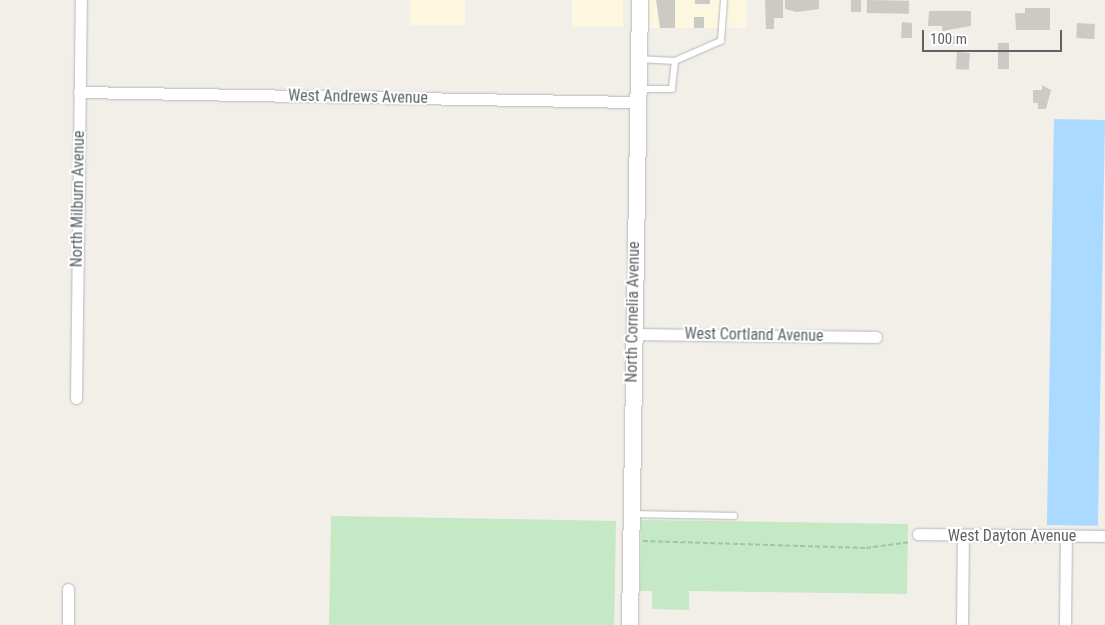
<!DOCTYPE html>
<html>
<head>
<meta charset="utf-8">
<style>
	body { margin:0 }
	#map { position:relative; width:1105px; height:625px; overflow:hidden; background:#f1efe8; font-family:"Roboto Condensed",sans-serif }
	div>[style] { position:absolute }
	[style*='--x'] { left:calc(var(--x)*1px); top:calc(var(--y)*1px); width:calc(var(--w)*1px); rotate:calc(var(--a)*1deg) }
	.commercial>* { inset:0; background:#fef7e0; transform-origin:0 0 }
	.green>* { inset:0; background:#c5e8c5; transform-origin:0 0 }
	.water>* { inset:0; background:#aadaff; transform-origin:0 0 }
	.building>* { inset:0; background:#cccac5; transform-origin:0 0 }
	.path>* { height:2px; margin-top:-1px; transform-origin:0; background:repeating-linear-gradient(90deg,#9cc7a9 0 5px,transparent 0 7.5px) }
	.roads { filter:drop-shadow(0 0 1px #b5b8bc) drop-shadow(0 0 1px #b5b8bc) }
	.lane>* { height:5.5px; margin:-2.75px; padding:0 2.75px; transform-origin:2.75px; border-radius:2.75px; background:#fff }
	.street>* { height:11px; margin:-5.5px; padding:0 5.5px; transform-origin:5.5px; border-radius:5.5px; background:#fff }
	.secondary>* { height:16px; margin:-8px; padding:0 8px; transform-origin:8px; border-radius:8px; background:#fff }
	span { translate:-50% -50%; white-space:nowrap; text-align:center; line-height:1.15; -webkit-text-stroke:4px #fff; paint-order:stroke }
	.street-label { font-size:16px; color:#5f6368 }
	.scale { position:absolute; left:922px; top:30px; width:140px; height:22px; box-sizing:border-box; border:2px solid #5f6368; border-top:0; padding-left:6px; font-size:15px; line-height:18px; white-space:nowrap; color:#5f6368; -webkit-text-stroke:4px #fff; paint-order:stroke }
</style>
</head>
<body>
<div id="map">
	<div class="commercial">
		<div style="left:410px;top:0;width:55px;height:25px"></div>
		<div style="left:572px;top:0;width:51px;height:27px"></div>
		<div style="left:648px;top:0;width:98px;height:28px"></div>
	</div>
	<div class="green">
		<div style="left:331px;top:516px;width:285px;height:109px;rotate:1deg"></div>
		<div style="clip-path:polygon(641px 520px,908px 524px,907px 594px,689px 591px,689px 610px,652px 609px,652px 591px,640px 591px)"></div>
	</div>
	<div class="water">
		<div style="left:1054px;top:119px;width:51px;height:406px;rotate:1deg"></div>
	</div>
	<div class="building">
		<div style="clip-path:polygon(656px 0,675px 0,675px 28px,660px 28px)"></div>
		<div style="left:695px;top:0;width:15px;height:4px"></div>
		<div style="clip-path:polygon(765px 0,783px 0,783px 18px,774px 18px,774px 29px,766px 29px)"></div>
		<div style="clip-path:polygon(785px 0,819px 0,819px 9px,797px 12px,785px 9px)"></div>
		<div style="left:851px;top:0;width:10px;height:12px"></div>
		<div style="left:867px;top:0;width:42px;height:13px;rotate:1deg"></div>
		<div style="clip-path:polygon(1025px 8px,1050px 8px,1050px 30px,1016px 30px,1015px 13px,1025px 13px)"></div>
		<div style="clip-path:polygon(929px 11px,971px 11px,971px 26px,942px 31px,942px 26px,928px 26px)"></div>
		<div style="left:694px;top:17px;width:10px;height:11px"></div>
		<div style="clip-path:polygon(902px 22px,912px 23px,912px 38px,901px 38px)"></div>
		<div style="left:1077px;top:23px;width:18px;height:15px;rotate:3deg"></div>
		<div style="left:949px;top:36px;width:12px;height:8px"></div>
		<div style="left:998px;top:43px;width:11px;height:26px"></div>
		<div style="left:957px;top:52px;width:13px;height:17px;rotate:4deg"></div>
		<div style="clip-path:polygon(1042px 85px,1051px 90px,1046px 109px,1038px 109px,1038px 103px,1033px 103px,1033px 90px,1042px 90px)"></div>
	</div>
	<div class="path">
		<div style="--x:643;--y:541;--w:223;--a:1.8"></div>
		<div style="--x:866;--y:548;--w:45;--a:-7.6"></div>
	</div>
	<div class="roads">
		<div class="lane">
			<div style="--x:639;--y:59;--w:36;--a:3"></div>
			<div style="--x:639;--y:89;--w:33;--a:0"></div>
			<div style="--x:672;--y:89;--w:28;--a:-84"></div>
			<div style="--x:675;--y:61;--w:50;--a:-23.5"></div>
			<div style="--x:721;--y:41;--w:41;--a:-85.8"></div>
			<div style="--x:633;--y:514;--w:101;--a:1.1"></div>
		</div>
		<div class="street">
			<div style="--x:79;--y:92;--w:558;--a:1.03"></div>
			<div style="--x:633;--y:334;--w:243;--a:0.7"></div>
			<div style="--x:76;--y:398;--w:398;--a:-89.3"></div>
			<div style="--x:918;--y:534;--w:187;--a:0.6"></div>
			<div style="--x:68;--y:625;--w:36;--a:-90"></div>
			<div style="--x:962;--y:625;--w:89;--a:-89.4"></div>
			<div style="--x:1065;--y:625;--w:90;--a:-89.4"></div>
		</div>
		<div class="secondary">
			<div style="--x:630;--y:625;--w:625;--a:-89.08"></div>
		</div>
	</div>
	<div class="street-label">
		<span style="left:358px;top:97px;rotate:1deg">West Andrews Avenue</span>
		<span style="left:78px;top:199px;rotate:-89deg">North Milburn Avenue</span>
		<span style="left:633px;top:312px;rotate:-89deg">North Cornelia Avenue</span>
		<span style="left:754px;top:335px;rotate:1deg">West Cortland Avenue</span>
		<span style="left:1012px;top:536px">West Dayton Avenue</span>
	</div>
	<div class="scale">100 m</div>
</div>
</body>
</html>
